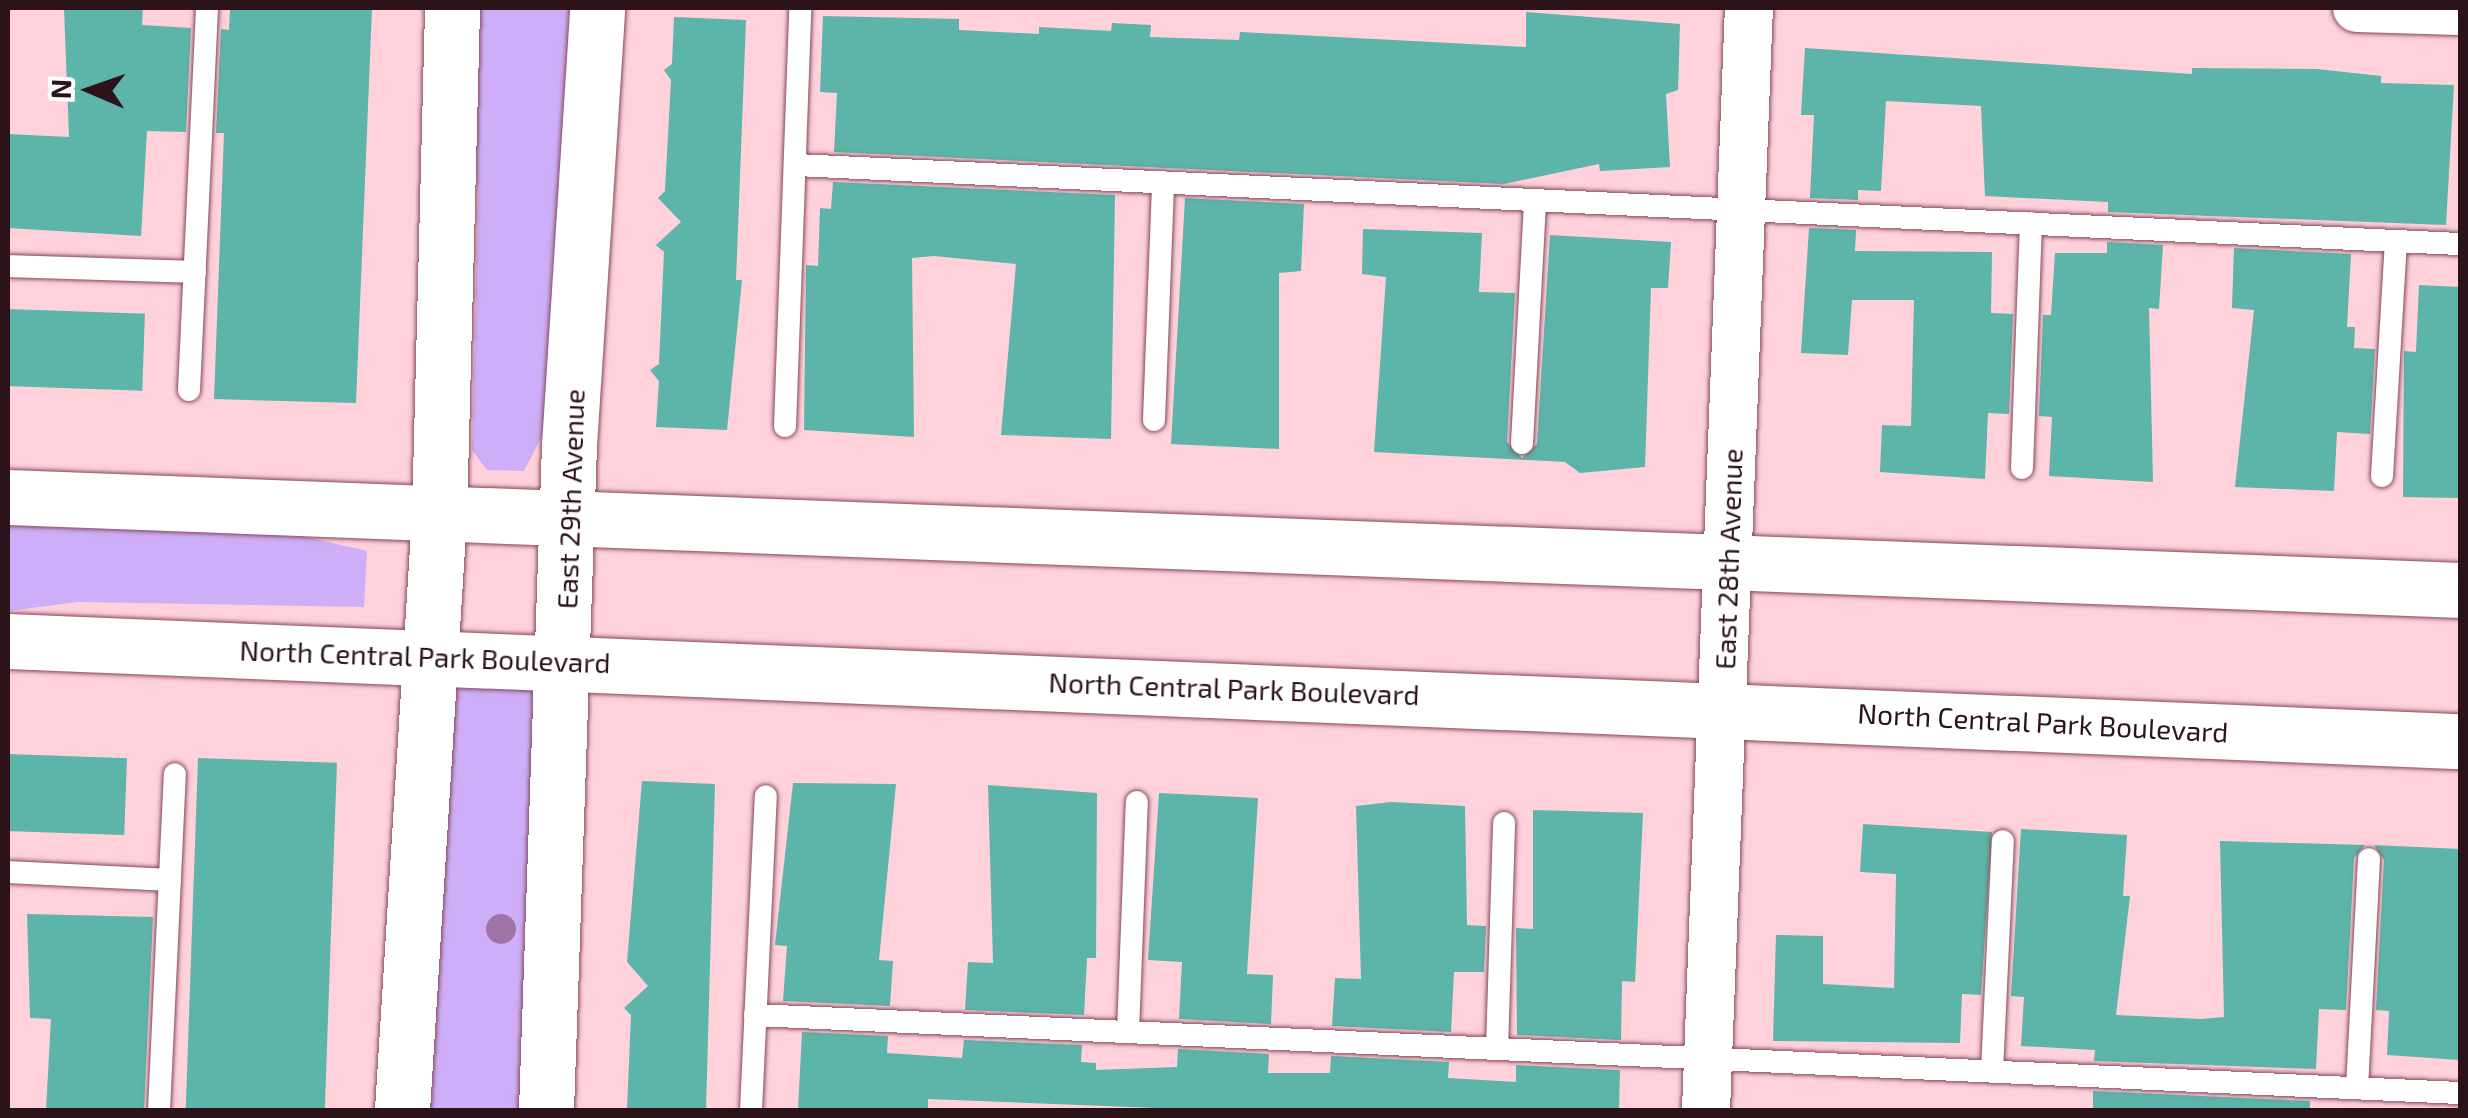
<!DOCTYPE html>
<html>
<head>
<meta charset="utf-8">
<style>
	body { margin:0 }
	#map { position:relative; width:2468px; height:1118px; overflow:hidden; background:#fed1db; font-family:"Exo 2",sans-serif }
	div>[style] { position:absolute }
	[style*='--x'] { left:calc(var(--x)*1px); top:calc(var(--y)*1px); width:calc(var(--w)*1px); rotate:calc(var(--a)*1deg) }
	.green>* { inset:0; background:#ceaef8; transform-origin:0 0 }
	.building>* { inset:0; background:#5db4a8; transform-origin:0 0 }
	.roads { filter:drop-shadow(0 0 2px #864859) drop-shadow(0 0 2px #864859) }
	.service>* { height:22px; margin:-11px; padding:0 11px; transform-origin:11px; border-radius:11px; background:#fff }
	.minor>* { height:48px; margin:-24px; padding:0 24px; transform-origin:24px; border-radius:24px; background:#fff }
	.tertiary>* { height:55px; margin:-27.5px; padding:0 27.5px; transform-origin:27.5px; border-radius:27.5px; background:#fff }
	.secondary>* { height:55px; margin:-27.5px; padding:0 27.5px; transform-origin:27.5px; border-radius:27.5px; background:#fff }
	.trees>* { width:30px; height:30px; margin:-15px; border-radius:50%; background:#a074a7 }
	span { translate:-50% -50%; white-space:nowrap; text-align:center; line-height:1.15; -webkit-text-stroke:8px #fff; paint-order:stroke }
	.street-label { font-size:28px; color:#2c131a }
	.frame { position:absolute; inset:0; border:10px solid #2c131a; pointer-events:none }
	.north { position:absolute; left:40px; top:40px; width:100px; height:100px; -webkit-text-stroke:8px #fff; paint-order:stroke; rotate:272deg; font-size:28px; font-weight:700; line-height:40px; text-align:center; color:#2c131a }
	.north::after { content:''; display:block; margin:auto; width:35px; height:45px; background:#2c131a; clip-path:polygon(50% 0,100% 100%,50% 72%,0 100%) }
</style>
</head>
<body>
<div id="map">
	<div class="green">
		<div style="clip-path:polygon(466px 8px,579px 8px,543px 434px,524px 471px,487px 470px,472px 450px,478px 199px)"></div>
		<div style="clip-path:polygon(8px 523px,303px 536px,367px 551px,364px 607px,78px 602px,8px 611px)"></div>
		<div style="left:430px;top:656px;width:135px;height:455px;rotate:2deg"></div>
	</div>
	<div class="building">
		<div style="clip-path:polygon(64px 8px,143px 8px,142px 25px,191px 28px,186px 132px,147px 131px,141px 236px,8px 228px,8px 134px,69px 137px)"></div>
		<div style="clip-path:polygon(230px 8px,372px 8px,356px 403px,214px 399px,224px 133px,216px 133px,221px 29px,229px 30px)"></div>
		<div style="clip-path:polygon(1526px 12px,1680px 24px,1678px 90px,1666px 94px,1670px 167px,1600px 171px,1599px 164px,1504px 184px,834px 152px,837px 93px,820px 92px,823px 16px,959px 19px,959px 30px,1039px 34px,1039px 27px,1111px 31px,1112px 23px,1151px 25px,1150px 37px,1239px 40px,1240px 32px,1526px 47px)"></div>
		<div style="clip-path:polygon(674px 17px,746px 20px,736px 280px,742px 280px,727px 430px,656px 427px,659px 381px,650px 370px,659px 364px,664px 252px,656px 245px,681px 222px,658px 198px,665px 191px,671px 80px,664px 70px,672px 64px)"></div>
		<div style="clip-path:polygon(1805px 48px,2192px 74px,2192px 68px,2317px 69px,2381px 76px,2381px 83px,2454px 85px,2446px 225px,2108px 212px,2108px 202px,1985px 196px,1981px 106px,1886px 101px,1881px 191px,1858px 190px,1858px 200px,1810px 198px,1814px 115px,1801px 115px)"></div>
		<div style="clip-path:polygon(833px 182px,1115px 195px,1111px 439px,1001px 435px,1016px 264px,934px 256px,912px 258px,914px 437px,804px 430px,806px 265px,818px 266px,820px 208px,831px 209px)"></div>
		<div style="clip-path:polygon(1185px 198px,1304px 204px,1301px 271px,1279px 273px,1279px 449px,1171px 444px)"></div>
		<div style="clip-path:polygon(1809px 228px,1856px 230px,1855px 251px,1992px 252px,1991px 313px,2013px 314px,2009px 414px,1988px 413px,1985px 479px,1880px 472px,1882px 425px,1911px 426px,1914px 300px,1852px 300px,1848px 355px,1801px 353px)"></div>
		<div style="clip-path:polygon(1363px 229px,1482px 233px,1479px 292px,1515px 293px,1507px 442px,1522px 458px,1537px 444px,1550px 235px,1671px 242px,1668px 288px,1651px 288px,1645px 467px,1580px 473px,1565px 462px,1374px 452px,1386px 277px,1362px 274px)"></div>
		<div style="clip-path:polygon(2107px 242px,2163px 245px,2159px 309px,2149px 308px,2153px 482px,2049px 476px,2052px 417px,2039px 416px,2043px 315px,2051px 315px,2055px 253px,2107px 253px)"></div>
		<div style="clip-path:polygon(2234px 248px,2351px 254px,2347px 327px,2355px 327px,2354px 348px,2375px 349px,2370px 434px,2337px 432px,2334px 491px,2235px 487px,2254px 310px,2232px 308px)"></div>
		<div style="clip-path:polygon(2419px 285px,2460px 287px,2460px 498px,2403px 497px,2404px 351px,2416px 352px)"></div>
		<div style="left:8px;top:309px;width:137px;height:77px;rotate:2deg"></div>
		<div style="left:8px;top:754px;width:119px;height:77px;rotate:2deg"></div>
		<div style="left:198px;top:758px;width:139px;height:353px;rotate:2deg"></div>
		<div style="clip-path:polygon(642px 781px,715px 784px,706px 1110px,627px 1110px,631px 1015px,624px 1008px,648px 986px,627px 962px)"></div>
		<div style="clip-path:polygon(793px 783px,896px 784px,879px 960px,893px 961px,890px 1006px,783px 1001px,787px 946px,775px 945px)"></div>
		<div style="clip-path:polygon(988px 785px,1097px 793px,1096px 958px,1087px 958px,1084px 1015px,965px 1010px,968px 962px,993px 963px)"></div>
		<div style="clip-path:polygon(1159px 793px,1258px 798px,1247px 974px,1273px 975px,1271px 1024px,1179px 1019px,1182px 962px,1148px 960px)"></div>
		<div style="clip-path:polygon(1391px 802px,1465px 806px,1467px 925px,1486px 926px,1484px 972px,1454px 972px,1451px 1032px,1332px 1026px,1335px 978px,1361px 979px,1356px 806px)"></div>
		<div style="clip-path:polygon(1533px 810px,1643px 813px,1635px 982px,1622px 981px,1621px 1040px,1517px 1035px,1516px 928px,1533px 929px)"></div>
		<div style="clip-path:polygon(1863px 824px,1992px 832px,1981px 995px,1962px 994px,1960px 1043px,1773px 1041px,1776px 935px,1823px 936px,1823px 984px,1894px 988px,1896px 874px,1860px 872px)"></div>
		<div style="clip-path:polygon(2021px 829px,2127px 835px,2123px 896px,2130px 896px,2116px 1015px,2201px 1019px,2224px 1017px,2220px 841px,2365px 845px,2354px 858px,2346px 1010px,2319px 1009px,2316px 1069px,2094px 1061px,2095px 1050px,2021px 1046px,2024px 997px,2011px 996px)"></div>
		<div style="clip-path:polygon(2374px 845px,2460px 849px,2460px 1060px,2387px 1055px,2389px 1011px,2376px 1010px,2384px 860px)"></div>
		<div style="clip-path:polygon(27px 914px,153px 917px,144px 1110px,46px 1110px,51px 1019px,30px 1018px)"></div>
		<div style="clip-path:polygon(802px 1032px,888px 1036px,887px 1053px,962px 1058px,964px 1040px,1082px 1045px,1081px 1062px,1096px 1063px,1096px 1070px,1177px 1067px,1178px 1049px,1269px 1054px,1268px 1073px,1330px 1073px,1331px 1056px,1449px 1062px,1448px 1078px,1516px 1082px,1516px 1065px,1620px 1070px,1619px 1110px,1207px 1110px,928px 1099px,928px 1110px,798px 1110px)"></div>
		<div style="clip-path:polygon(2093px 1091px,2310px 1101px,2310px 1110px,2093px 1110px)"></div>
	</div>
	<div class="roads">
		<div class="service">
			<div style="--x:796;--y:165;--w:1666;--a:2.72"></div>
			<div style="--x:8;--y:266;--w:187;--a:1.8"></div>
			<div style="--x:189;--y:390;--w:382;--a:-87.3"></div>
			<div style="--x:1154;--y:420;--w:238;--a:-87.8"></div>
			<div style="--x:785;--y:426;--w:418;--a:-87.9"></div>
			<div style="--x:1522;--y:443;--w:243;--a:-86.9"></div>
			<div style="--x:2022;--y:468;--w:245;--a:-87.9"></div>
			<div style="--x:2382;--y:476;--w:235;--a:-86.6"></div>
			<div style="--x:8;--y:872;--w:162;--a:2.8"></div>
			<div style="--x:755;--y:1015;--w:1707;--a:2.62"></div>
			<div style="--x:1128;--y:1032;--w:230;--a:-87.8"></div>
			<div style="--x:1497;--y:1049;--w:226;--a:-88.2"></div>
			<div style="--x:1992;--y:1071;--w:230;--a:-87.3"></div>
			<div style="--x:2357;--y:1088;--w:229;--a:-87"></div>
			<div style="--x:159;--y:1110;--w:336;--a:-87.3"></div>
			<div style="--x:751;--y:1110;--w:314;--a:-87.3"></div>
		</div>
		<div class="minor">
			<div style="--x:2357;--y:8;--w:103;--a:1.7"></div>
			<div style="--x:1706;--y:1110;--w:1103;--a:-87.77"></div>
		</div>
		<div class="tertiary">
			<div style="--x:402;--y:1110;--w:595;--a:-86.44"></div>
			<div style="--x:439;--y:516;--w:508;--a:-88.53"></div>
			<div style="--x:546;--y:1110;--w:665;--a:-88.02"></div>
			<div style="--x:569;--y:445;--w:438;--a:-86.3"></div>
		</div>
		<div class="secondary">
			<div style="--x:8;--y:497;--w:2454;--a:2.17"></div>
			<div style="--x:8;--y:641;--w:2454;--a:2.34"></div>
		</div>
	</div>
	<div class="trees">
		<div style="left:501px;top:929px"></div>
	</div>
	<div class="street-label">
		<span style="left:570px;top:499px;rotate:-88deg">East 29th Avenue</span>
		<span style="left:1728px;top:559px;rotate:-88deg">East 28th Avenue</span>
		<span style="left:425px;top:656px;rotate:2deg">North Central Park Boulevard</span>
		<span style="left:1234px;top:688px;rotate:2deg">North Central Park Boulevard</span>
		<span style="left:2043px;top:722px;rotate:3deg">North Central Park Boulevard</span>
	</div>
	<div class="frame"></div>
	<div class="north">N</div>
</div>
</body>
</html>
